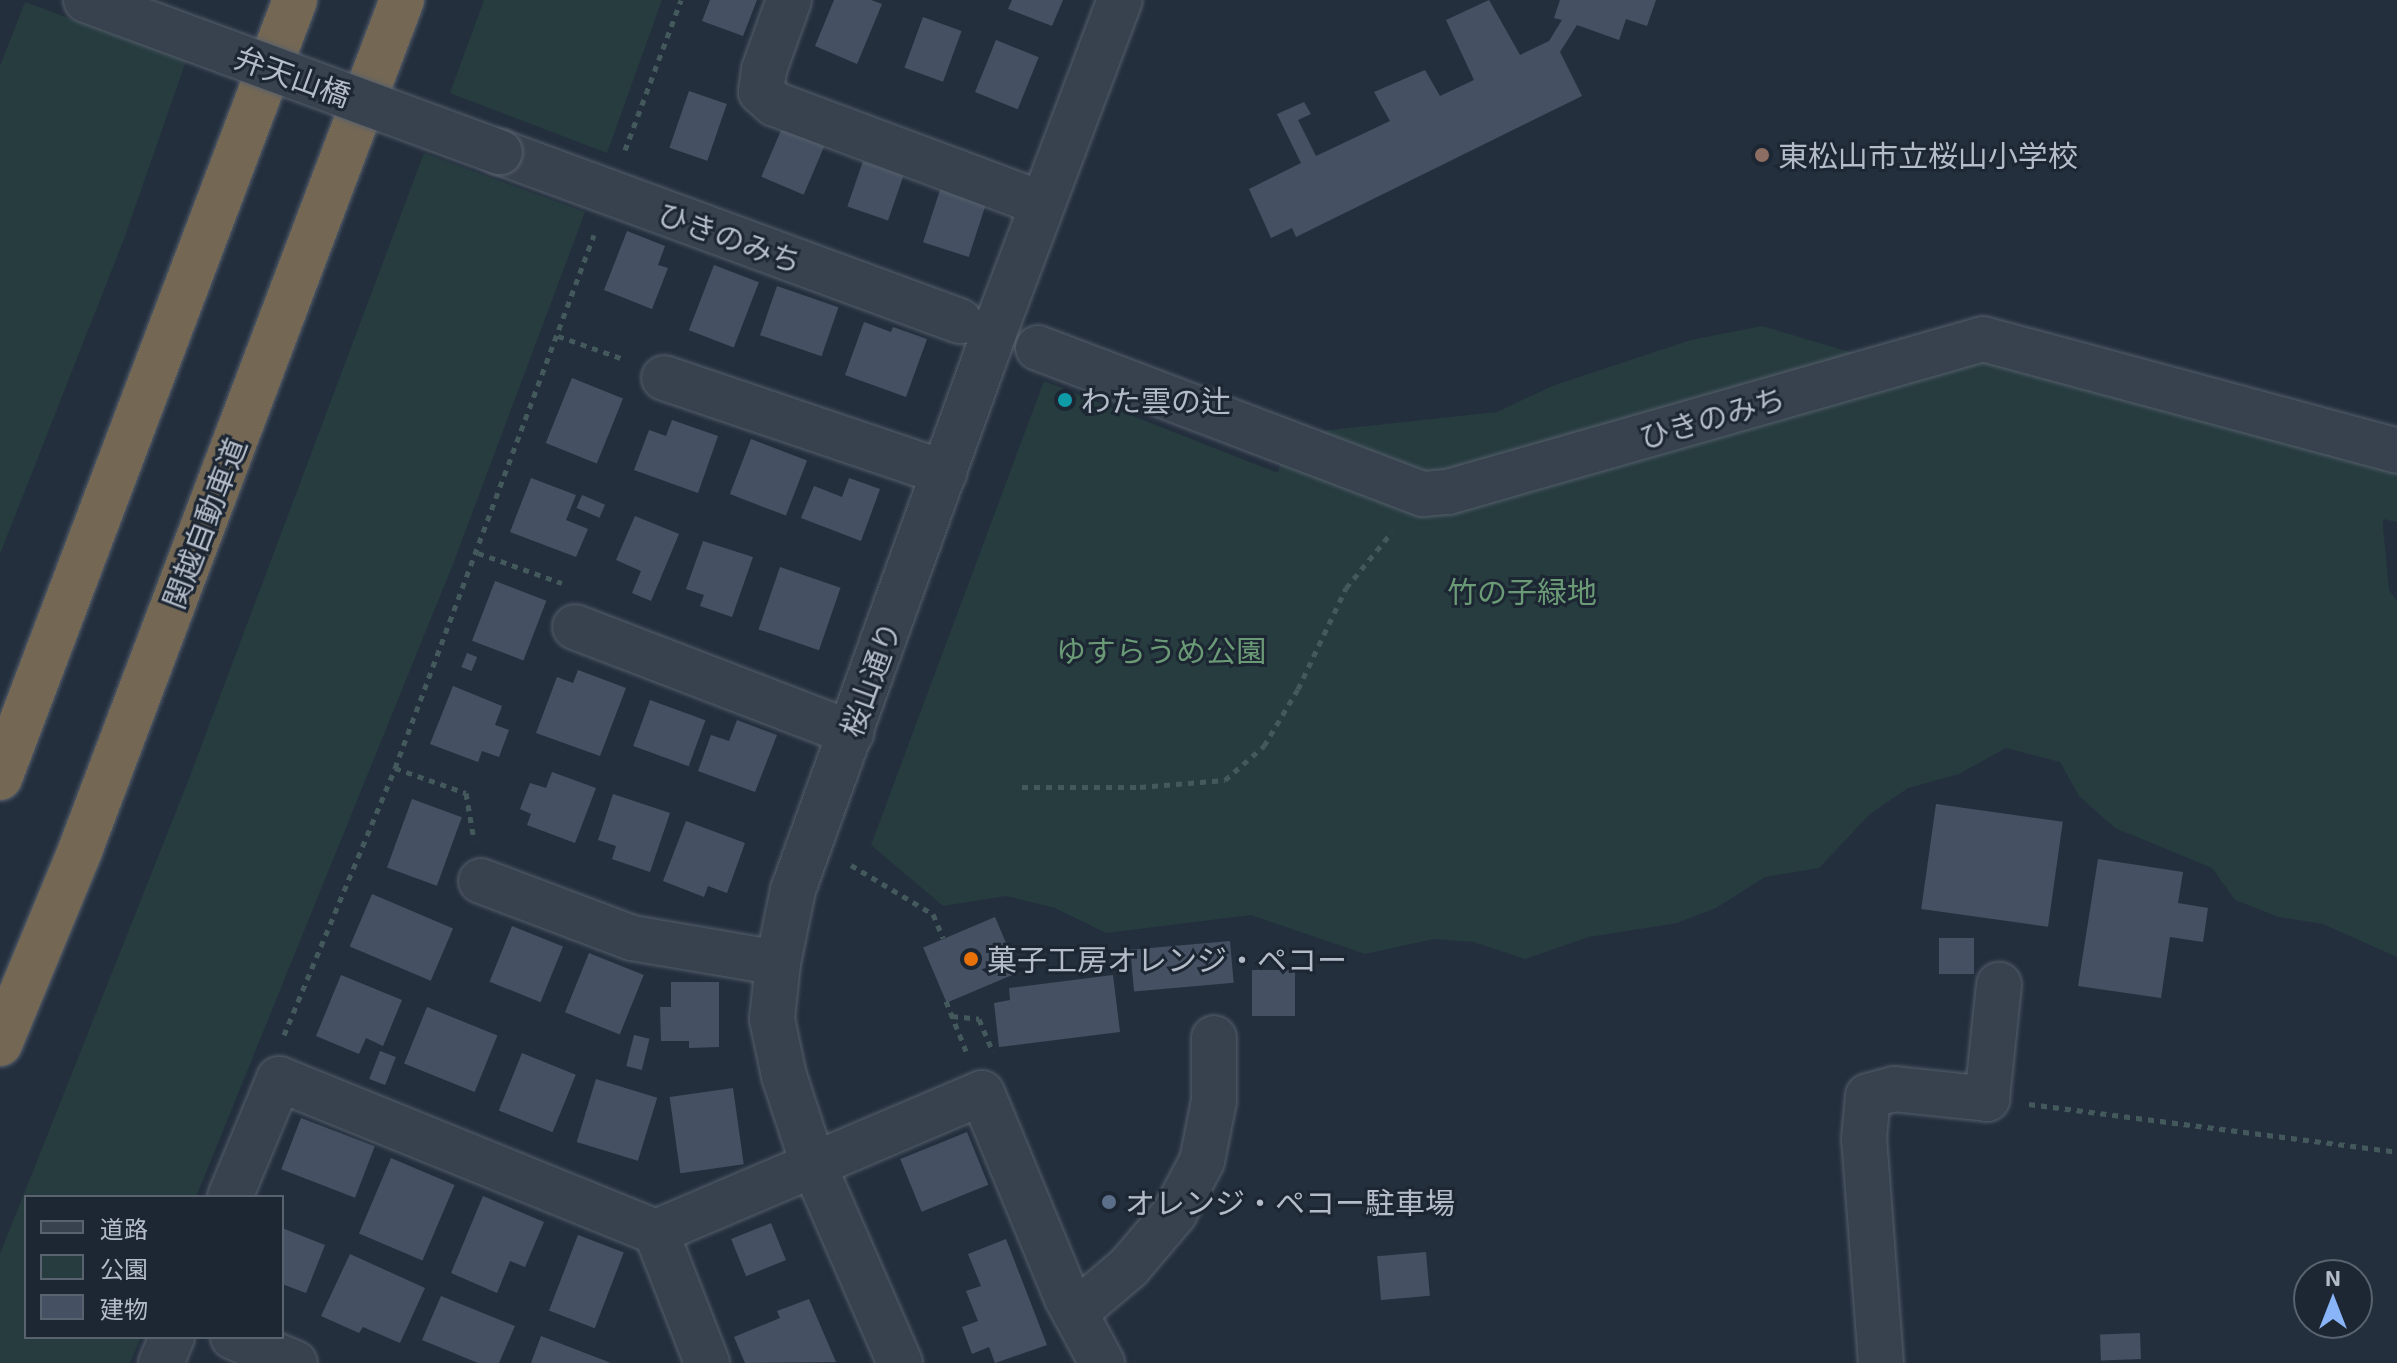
<!DOCTYPE html>
<html>
<head>
<meta charset="utf-8">
<style>
	body { margin:0 }
	#map { position:relative; width:2397px; height:1363px; overflow:hidden; background:#242f3e; font-family:"Exo 2","Noto Sans JP",sans-serif }
	div>[style] { position:absolute }
	[style*='--x'] { left:calc(var(--x)*1px); top:calc(var(--y)*1px); width:calc(var(--w)*1px); rotate:calc(var(--a)*1deg) }
	.green>* { inset:0; background:#263c3f }
	.building>* { inset:0; background:#455162; transform-origin:0 0 }
	.path>* { height:5px; margin-top:-2.5px; transform-origin:0; background:repeating-linear-gradient(90deg,#44595c 0 6px,transparent 0 12px) }
	.roads { filter:drop-shadow(0 0 2px #565f6c) drop-shadow(0 0 2px #565f6c) }
	.minor>* { height:44px; margin:-22px; padding:0 22px; transform-origin:22px; border-radius:22px; background:#38414e }
	.highway>* { height:44px; margin:-22px; padding:0 22px; transform-origin:22px; border-radius:22px; background:#746855 }
	.bridges { filter:drop-shadow(0 0 2px #565f6c) drop-shadow(0 0 2px #565f6c) }
	.minor-bridge>* { height:44px; margin:-22px; padding:0 22px; transform-origin:22px; border-radius:22px; background:#38414e }
	.dots>* { width:22px; height:22px; translate:-50% -50%; box-sizing:border-box; border:4px solid #1d2633; border-radius:50% }
	span { translate:-50% -50%; white-space:nowrap; text-align:center; line-height:1.15; -webkit-text-stroke:6px #1d2633; paint-order:stroke }
	.street-label { font-size:30px; color:#b4bcc9 }
	.poi-label { font-size:30px; color:#b4bcc9 }
	.left { translate:0 -50%; text-align:left }
	.park-label { font-size:30px; color:#6b9a76 }
	.legend { position:absolute; left:24px; top:1195px; width:260px; height:144px; box-sizing:border-box; background:#1d2633; border:2px solid #59626f; margin:0; padding:10px 14px; list-style:none; font-size:24px; color:#b4bcc9 }
	.legend li { display:flex; align-items:center; gap:16px; height:40px }
	.legend b { width:40px; border:2px solid #59626f }
	.north { position:absolute; left:2293px; top:1259px; width:80px; height:80px; box-sizing:border-box; background:#1d2633; border:2px solid #59626f; border-radius:50%; rotate:0deg; font-size:22px; font-weight:700; line-height:32px; text-align:center; color:#b4bcc9 }
	.north::after { content:''; display:block; margin:auto; width:28px; height:36px; background:#8ab4f8; clip-path:polygon(50% 0,100% 100%,50% 72%,0 100%) }
</style>
</head>
<body>
<div id="map">
	<div class="green">
		<div style="clip-path:polygon(484px 0,662px 0,607px 153px,450px 93px)"></div>
		<div style="clip-path:polygon(25px 2px,186px 61px,124px 239px,0 554px,0 66px)"></div>
		<div style="clip-path:polygon(424px 153px,585px 212px,453px 564px,196px 1197px,26px 1197px,26px 1337px,141px 1337px,130px 1363px,0 1363px,0 1254px,187px 784px)"></div>
		<div style="clip-path:polygon(1762px 326px,1870px 358px,1981px 353px,2397px 469px,2397px 522px,2383px 519px,2383px 526px,2389px 590px,2397px 601px,2397px 957px,2323px 924px,2279px 917px,2235px 900px,2212px 868px,2115px 828px,2079px 796px,2060px 762px,2006px 748px,1959px 774px,1908px 788px,1870px 814px,1819px 868px,1765px 877px,1716px 908px,1677px 923px,1589px 937px,1525px 959px,1473px 942px,1434px 939px,1365px 954px,1251px 915px,1106px 933px,1055px 908px,1006px 896px,943px 906px,871px 845px,1044px 381px,1278px 473px,1281px 461px,1302px 433px,1497px 412px,1552px 386px,1691px 340px)"></div>
	</div>
	<div class="building">
		<div style="clip-path:polygon(710px 0,757px 0,743px 36px,702px 21px)"></div>
		<div style="clip-path:polygon(834px 0,871px 0,882px 4px,857px 64px,815px 46px)"></div>
		<div style="clip-path:polygon(1012px 0,1063px 0,1052px 26px,1008px 9px)"></div>
		<div style="clip-path:polygon(1489px 0,1520px 55px,1549px 41px,1562px 20px,1554px 18px,1560px 0,1656px 0,1647px 26px,1626px 19px,1619px 40px,1577px 25px,1560px 52px,1582px 96px,1296px 237px,1292px 228px,1271px 238px,1249px 189px,1301px 163px,1277px 114px,1304px 102px,1311px 114px,1298px 120px,1316px 156px,1390px 121px,1374px 92px,1425px 70px,1440px 96px,1474px 80px,1446px 20px)"></div>
		<div style="left:923px;top:17px;width:41px;height:54px;rotate:20deg"></div>
		<div style="left:996px;top:40px;width:46px;height:56px;rotate:22deg"></div>
		<div style="left:689px;top:91px;width:40px;height:60px;rotate:19deg"></div>
		<div style="left:782px;top:128px;width:46px;height:53px;rotate:23deg"></div>
		<div style="left:863px;top:161px;width:43px;height:48px;rotate:19deg"></div>
		<div style="left:941px;top:187px;width:48px;height:58px;rotate:18deg"></div>
		<div style="clip-path:polygon(627px 231px,665px 246px,658px 265px,668px 268px,652px 309px,604px 290px)"></div>
		<div style="left:714px;top:265px;width:48px;height:70px;rotate:21deg"></div>
		<div style="left:777px;top:286px;width:65px;height:52px;rotate:19deg"></div>
		<div style="clip-path:polygon(864px 322px,891px 332px,893px 327px,927px 339px,906px 397px,845px 375px)"></div>
		<div style="left:572px;top:378px;width:55px;height:70px;rotate:22deg"></div>
		<div style="clip-path:polygon(672px 420px,718px 436px,698px 493px,634px 470px,649px 430px,666px 436px)"></div>
		<div style="left:751px;top:439px;width:60px;height:59px;rotate:21deg"></div>
		<div style="clip-path:polygon(531px 478px,576px 495px,566px 520px,588px 529px,576px 557px,510px 532px)"></div>
		<div style="clip-path:polygon(849px 478px,880px 489px,861px 541px,801px 518px,814px 486px,842px 497px)"></div>
		<div style="left:582px;top:495px;width:25px;height:14px;rotate:23deg"></div>
		<div style="clip-path:polygon(635px 516px,679px 534px,651px 601px,632px 593px,641px 571px,616px 560px)"></div>
		<div style="clip-path:polygon(703px 541px,753px 557px,732px 617px,700px 606px,704px 595px,686px 589px)"></div>
		<div style="left:780px;top:567px;width:64px;height:66px;rotate:19deg"></div>
		<div style="left:495px;top:581px;width:55px;height:64px;rotate:21deg"></div>
		<div style="left:467px;top:653px;width:11px;height:15px;rotate:22deg"></div>
		<div style="clip-path:polygon(578px 670px,626px 688px,600px 756px,536px 733px,557px 677px,573px 683px)"></div>
		<div style="clip-path:polygon(453px 686px,502px 706px,495px 725px,509px 730px,499px 757px,482px 751px,478px 762px,430px 744px)"></div>
		<div style="left:650px;top:700px;width:59px;height:49px;rotate:20deg"></div>
		<div style="clip-path:polygon(737px 720px,777px 735px,755px 792px,698px 771px,711px 735px,729px 741px)"></div>
		<div style="clip-path:polygon(552px 772px,596px 788px,575px 843px,527px 825px,531px 814px,520px 809px,530px 783px,546px 788px)"></div>
		<div style="clip-path:polygon(613px 794px,670px 813px,650px 872px,612px 859px,616px 846px,598px 840px)"></div>
		<div style="left:412px;top:799px;width:53px;height:73px;rotate:20deg"></div>
		<div style="left:1936px;top:804px;width:128px;height:106px;rotate:8deg"></div>
		<div style="clip-path:polygon(686px 821px,745px 843px,727px 893px,708px 886px,704px 897px,663px 881px)"></div>
		<div style="clip-path:polygon(2098px 859px,2183px 872px,2178px 903px,2208px 908px,2203px 942px,2170px 937px,2161px 998px,2078px 986px)"></div>
		<div style="left:372px;top:894px;width:88px;height:57px;rotate:23deg"></div>
		<div style="left:995px;top:917px;width:60px;height:78px;rotate:67deg"></div>
		<div style="left:512px;top:926px;width:55px;height:60px;rotate:22deg"></div>
		<div style="left:1939px;top:938px;width:35px;height:36px"></div>
		<div style="left:1230px;top:941px;width:42px;height:100px;rotate:85deg"></div>
		<div style="left:589px;top:953px;width:59px;height:64px;rotate:22deg"></div>
		<div style="left:1252px;top:970px;width:43px;height:46px"></div>
		<div style="clip-path:polygon(341px 975px,402px 1000px,383px 1046px,366px 1038px,359px 1054px,316px 1036px)"></div>
		<div style="clip-path:polygon(1113px 975px,1120px 1032px,999px 1047px,994px 1003px,1010px 1000px,1009px 988px)"></div>
		<div style="clip-path:polygon(671px 982px,719px 982px,719px 1047px,689px 1048px,689px 1041px,661px 1041px,660px 1007px,671px 1007px)"></div>
		<div style="left:427px;top:1007px;width:76px;height:61px;rotate:22deg"></div>
		<div style="left:634px;top:1035px;width:16px;height:32px;rotate:14deg"></div>
		<div style="left:380px;top:1051px;width:17px;height:30px;rotate:21deg"></div>
		<div style="left:522px;top:1053px;width:58px;height:62px;rotate:22deg"></div>
		<div style="left:596px;top:1079px;width:64px;height:66px;rotate:17deg"></div>
		<div style="left:733px;top:1088px;width:77px;height:64px;rotate:82deg"></div>
		<div style="left:301px;top:1118px;width:79px;height:55px;rotate:21deg"></div>
		<div style="left:967px;top:1132px;width:57px;height:72px;rotate:68deg"></div>
		<div style="left:391px;top:1158px;width:69px;height:82px;rotate:23deg"></div>
		<div style="clip-path:polygon(483px 1196px,544px 1222px,525px 1267px,510px 1261px,497px 1293px,451px 1273px)"></div>
		<div style="left:771px;top:1223px;width:40px;height:43px;rotate:68deg"></div>
		<div style="clip-path:polygon(282px 1228px,325px 1245px,306px 1293px,282px 1284px)"></div>
		<div style="left:578px;top:1235px;width:49px;height:81px;rotate:21deg"></div>
		<div style="clip-path:polygon(1006px 1239px,1047px 1345px,995px 1363px,989px 1347px,972px 1354px,962px 1327px,978px 1321px,966px 1291px,981px 1286px,968px 1254px)"></div>
		<div style="left:1426px;top:1252px;width:44px;height:49px;rotate:85deg"></div>
		<div style="clip-path:polygon(350px 1254px,425px 1288px,400px 1343px,363px 1327px,359px 1333px,321px 1316px)"></div>
		<div style="clip-path:polygon(441px 1296px,515px 1326px,499px 1363px,478px 1363px,422px 1340px)"></div>
		<div style="clip-path:polygon(809px 1299px,836px 1362px,745px 1363px,734px 1337px,780px 1318px,777px 1311px)"></div>
		<div style="left:2140px;top:1333px;width:26px;height:40px;rotate:88deg"></div>
		<div style="clip-path:polygon(541px 1336px,611px 1363px,531px 1363px)"></div>
	</div>
	<div class="path">
		<div style="--x:625;--y:150;--w:160;--a:-69.5"></div>
		<div style="--x:558;--y:336;--w:70;--a:19.2"></div>
		<div style="--x:478;--y:553;--w:89;--a:19.7"></div>
		<div style="--x:395;--y:768;--w:75;--a:19.4"></div>
		<div style="--x:466;--y:793;--w:48;--a:80.3"></div>
		<div style="--x:1022;--y:787;--w:118;--a:0"></div>
		<div style="--x:1140;--y:787;--w:85;--a:-4.7"></div>
		<div style="--x:1225;--y:780;--w:52;--a:-41.1"></div>
		<div style="--x:1264;--y:746;--w:66;--a:-59.2"></div>
		<div style="--x:1298;--y:689;--w:112;--a:-64.6"></div>
		<div style="--x:1346;--y:588;--w:72;--a:-50.6"></div>
		<div style="--x:851;--y:865;--w:96;--a:30.9"></div>
		<div style="--x:933;--y:914;--w:26;--a:67"></div>
		<div style="--x:946;--y:1001;--w:54;--a:68.2"></div>
		<div style="--x:952;--y:1016;--w:27;--a:6"></div>
		<div style="--x:979;--y:1019;--w:36;--a:67"></div>
		<div style="--x:284;--y:1035;--w:289;--a:-67.4"></div>
		<div style="--x:395;--y:768;--w:569;--a:-69.53"></div>
		<div style="--x:2029;--y:1104;--w:371;--a:7.4"></div>
	</div>
	<div class="roads">
		<div class="minor">
			<div style="--x:789;--y:0;--w:74;--a:109.7"></div>
			<div style="--x:764;--y:70;--w:22;--a:98"></div>
			<div style="--x:761;--y:92;--w:18;--a:41"></div>
			<div style="--x:775;--y:104;--w:285;--a:20.5"></div>
			<div style="--x:500;--y:152;--w:490;--a:20.2"></div>
			<div style="--x:1038;--y:348;--w:412;--a:20.8"></div>
			<div style="--x:1423;--y:494;--w:25;--a:-5"></div>
			<div style="--x:1448;--y:492;--w:556;--a:-15.96"></div>
			<div style="--x:1983;--y:339;--w:429;--a:15.1"></div>
			<div style="--x:664;--y:378;--w:296;--a:18.7"></div>
			<div style="--x:575;--y:627;--w:296;--a:21"></div>
			<div style="--x:481;--y:881;--w:161;--a:20.7"></div>
			<div style="--x:632;--y:938;--w:148;--a:9.7"></div>
			<div style="--x:230;--y:1197;--w:128;--a:-67.4"></div>
			<div style="--x:279;--y:1079;--w:407;--a:22.1"></div>
			<div style="--x:656;--y:1232;--w:354;--a:-23.1"></div>
			<div style="--x:982;--y:1093;--w:222;--a:67.5"></div>
			<div style="--x:1067;--y:1298;--w:74;--a:61.7"></div>
			<div style="--x:656;--y:1232;--w:141;--a:68.7"></div>
			<div style="--x:1075;--y:1313;--w:71;--a:-40.4"></div>
			<div style="--x:1129;--y:1267;--w:70;--a:-49.7"></div>
			<div style="--x:1174;--y:1214;--w:60;--a:-62.2"></div>
			<div style="--x:1202;--y:1161;--w:61;--a:-78.7"></div>
			<div style="--x:1214;--y:1101;--w:63;--a:-90"></div>
			<div style="--x:233;--y:1337;--w:67;--a:22.8"></div>
			<div style="--x:161;--y:1363;--w:28;--a:-67"></div>
			<div style="--x:900;--y:1363;--w:217;--a:-113.6"></div>
			<div style="--x:813;--y:1164;--w:93;--a:-108.2"></div>
			<div style="--x:784;--y:1076;--w:58;--a:-101.9"></div>
			<div style="--x:772;--y:1019;--w:56;--a:-83.9"></div>
			<div style="--x:778;--y:963;--w:75;--a:-78.4"></div>
			<div style="--x:793;--y:890;--w:592;--a:-70.16"></div>
			<div style="--x:994;--y:333;--w:356;--a:-69.3"></div>
			<div style="--x:1881;--y:1363;--w:225;--a:-94.3"></div>
			<div style="--x:1864;--y:1139;--w:43;--a:-84.7"></div>
			<div style="--x:1868;--y:1096;--w:27;--a:-15"></div>
			<div style="--x:1894;--y:1089;--w:94;--a:6.1"></div>
			<div style="--x:1987;--y:1099;--w:115;--a:-84"></div>
		</div>
		<div class="highway">
			<div style="--x:0;--y:778;--w:832;--a:-69.23"></div>
			<div style="--x:0;--y:1044;--w:212;--a:-67.5"></div>
			<div style="--x:81;--y:848;--w:907;--a:-69.27"></div>
		</div>
	</div>
	<div class="bridges">
		<div class="minor-bridge">
			<div style="--x:86;--y:0;--w:441;--a:20.2"></div>
		</div>
	</div>
	<div class="dots">
		<div style="left:1762px;top:155px;background:#8d6e63"></div>
		<div style="left:1065px;top:400px;background:#0f9aa8"></div>
		<div style="left:971px;top:959px;background:#e8710a"></div>
		<div style="left:1109px;top:1202px;background:#5c6f8a"></div>
	</div>
	<div class="street-label">
		<span style="left:293px;top:76px;rotate:20deg">弁天山橋</span>
		<span style="left:730px;top:237px;rotate:20deg">ひきのみち</span>
		<span style="left:1712px;top:417px;rotate:-16deg">ひきのみち</span>
		<span style="left:204px;top:523px;rotate:-69deg">関越自動車道</span>
		<span style="left:870px;top:679px;rotate:-70deg">桜山通り</span>
	</div>
	<div class="poi-label">
		<span class="left" style="left:1778px;top:155px">東松山市立桜山小学校</span>
		<span class="left" style="left:1081px;top:400px">わた雲の辻</span>
		<span class="left" style="left:987px;top:959px">菓子工房オレンジ・ペコー</span>
		<span class="left" style="left:1125px;top:1202px">オレンジ・ペコー駐車場</span>
	</div>
	<div class="park-label">
		<span style="left:1522px;top:591px">竹の子緑地</span>
		<span style="left:1161px;top:650px">ゆすらうめ公園</span>
	</div>
	<ul class="legend">
	<li><b style="height:10px;background:#38414e"></b>道路</li>
	<li><b style="height:22px;background:#263c3f"></b>公園</li>
	<li><b style="height:22px;background:#455162"></b>建物</li>
	</ul>
	<div class="north">N</div>
</div>
</body>
</html>
